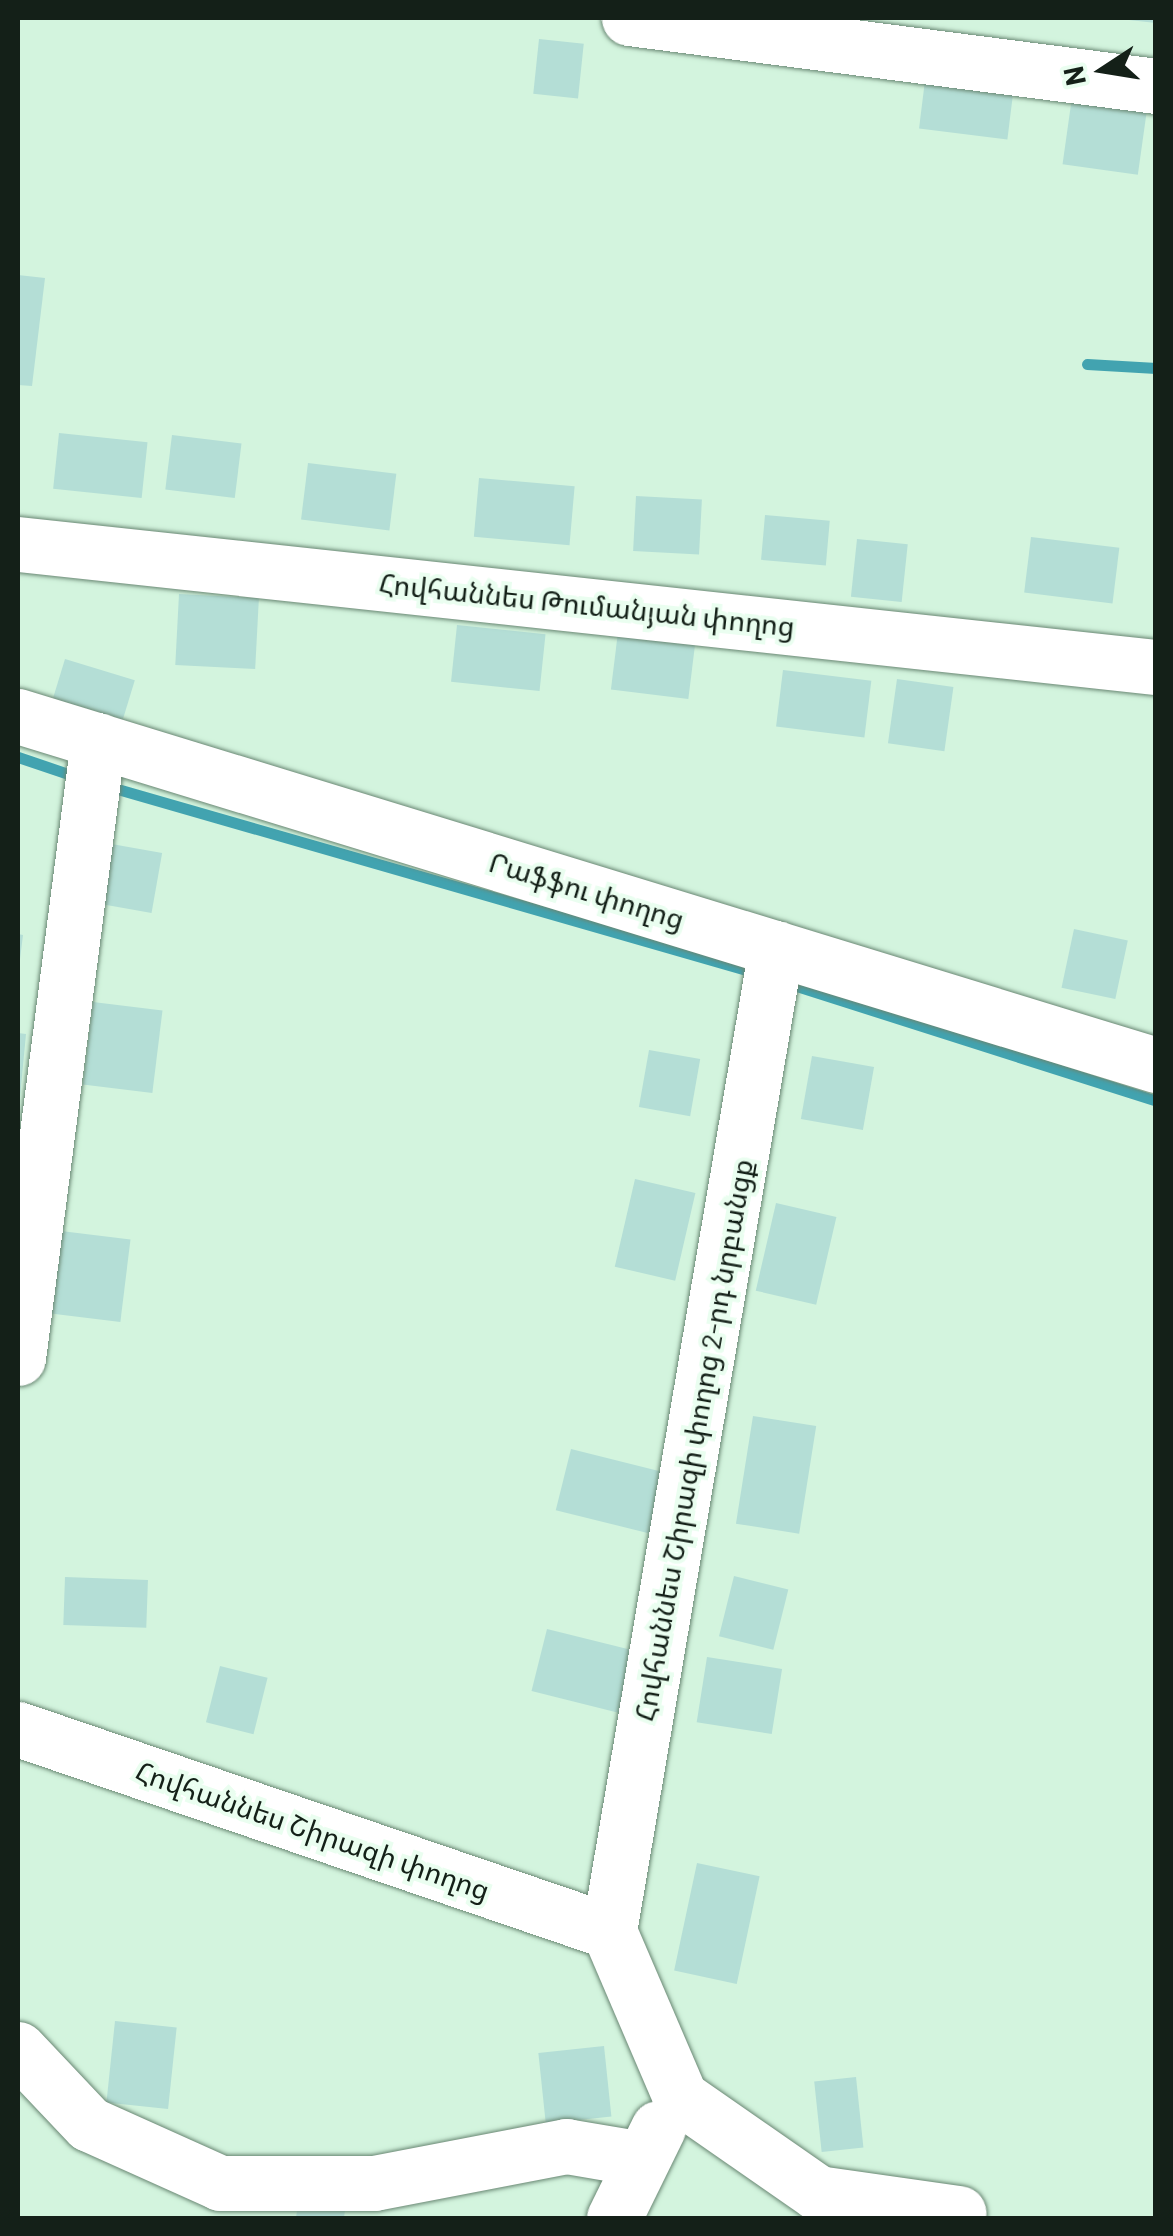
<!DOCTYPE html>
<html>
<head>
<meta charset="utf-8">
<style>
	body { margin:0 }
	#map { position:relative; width:1173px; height:2236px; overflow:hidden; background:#d3f4de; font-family:Barlow,"Noto Sans Armenian",sans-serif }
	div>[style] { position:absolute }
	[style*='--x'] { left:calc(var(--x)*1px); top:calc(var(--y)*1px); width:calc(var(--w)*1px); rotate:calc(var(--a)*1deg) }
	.stream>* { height:11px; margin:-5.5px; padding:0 5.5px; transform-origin:5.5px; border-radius:5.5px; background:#42a3b0 }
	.building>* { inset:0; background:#b4ded6; transform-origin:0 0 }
	.roads { filter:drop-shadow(0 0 2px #698773) drop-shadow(0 0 2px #698773) }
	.minor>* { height:55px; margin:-27.5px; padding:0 27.5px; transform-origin:27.5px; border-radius:27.5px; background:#fff }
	span { translate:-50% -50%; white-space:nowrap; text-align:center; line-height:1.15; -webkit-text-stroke:8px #eafef0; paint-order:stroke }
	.street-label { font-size:28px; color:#142018 }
	.frame { position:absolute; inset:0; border:20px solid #142018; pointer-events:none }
	.north { position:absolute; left:1053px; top:20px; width:100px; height:100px; -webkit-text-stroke:8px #eafef0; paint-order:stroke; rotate:258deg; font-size:28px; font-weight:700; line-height:40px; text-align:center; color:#142018 }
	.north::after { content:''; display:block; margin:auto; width:35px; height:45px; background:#142018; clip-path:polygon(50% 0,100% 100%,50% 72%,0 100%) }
</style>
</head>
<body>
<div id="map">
	<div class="stream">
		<div style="--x:1087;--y:364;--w:69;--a:3.3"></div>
		<div style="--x:18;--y:757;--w:65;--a:18.7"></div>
		<div style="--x:107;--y:786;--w:676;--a:16.05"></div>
		<div style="--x:784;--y:982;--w:391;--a:17.7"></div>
	</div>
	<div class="building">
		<div style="clip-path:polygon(1129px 18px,1156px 18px,1156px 23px,1129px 20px)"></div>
		<div style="left:539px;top:39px;width:45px;height:55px;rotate:6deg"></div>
		<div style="left:926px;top:72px;width:89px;height:57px;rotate:7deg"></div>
		<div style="left:1073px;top:90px;width:76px;height:75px;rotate:8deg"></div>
		<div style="clip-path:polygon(18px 275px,45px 278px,32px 386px,18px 385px)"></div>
		<div style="left:59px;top:433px;width:89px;height:56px;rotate:6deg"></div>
		<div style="left:172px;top:435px;width:70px;height:55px;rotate:7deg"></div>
		<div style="left:308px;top:463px;width:89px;height:57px;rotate:7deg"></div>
		<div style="left:479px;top:478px;width:96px;height:59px;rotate:5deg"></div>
		<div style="left:636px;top:496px;width:66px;height:55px;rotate:3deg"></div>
		<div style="left:765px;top:515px;width:65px;height:45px;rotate:5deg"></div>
		<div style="left:1031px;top:537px;width:89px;height:56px;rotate:7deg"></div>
		<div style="left:857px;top:539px;width:51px;height:58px;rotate:6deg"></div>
		<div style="left:179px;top:594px;width:80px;height:71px;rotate:3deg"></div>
		<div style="left:457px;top:625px;width:89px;height:57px;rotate:6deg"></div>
		<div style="left:618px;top:632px;width:78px;height:58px;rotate:7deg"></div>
		<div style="left:65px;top:659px;width:73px;height:41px;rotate:17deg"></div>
		<div style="left:783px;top:670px;width:89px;height:57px;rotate:7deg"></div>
		<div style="left:897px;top:679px;width:57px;height:65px;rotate:8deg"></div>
		<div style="left:106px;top:843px;width:57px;height:61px;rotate:10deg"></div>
		<div style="left:1074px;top:929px;width:55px;height:60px;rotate:12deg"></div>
		<div style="clip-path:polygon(18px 934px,23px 935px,20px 959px,18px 959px)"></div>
		<div style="left:93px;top:1002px;width:70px;height:83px;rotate:7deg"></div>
		<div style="clip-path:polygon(18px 1033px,26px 1034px,20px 1097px,18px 1097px)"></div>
		<div style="left:649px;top:1050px;width:52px;height:58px;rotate:10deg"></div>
		<div style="left:812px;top:1056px;width:63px;height:64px;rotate:10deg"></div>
		<div style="left:635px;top:1179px;width:62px;height:90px;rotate:13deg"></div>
		<div style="left:776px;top:1203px;width:62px;height:90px;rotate:13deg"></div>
		<div style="left:61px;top:1231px;width:70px;height:83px;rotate:7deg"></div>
		<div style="left:753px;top:1416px;width:64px;height:109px;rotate:9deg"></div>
		<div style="left:571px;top:1449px;width:108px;height:63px;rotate:14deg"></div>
		<div style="left:734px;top:1576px;width:56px;height:62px;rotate:14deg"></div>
		<div style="left:65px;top:1577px;width:83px;height:48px;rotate:2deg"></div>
		<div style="left:547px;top:1629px;width:109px;height:64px;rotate:14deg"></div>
		<div style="left:707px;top:1657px;width:76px;height:66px;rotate:9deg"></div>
		<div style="left:220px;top:1666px;width:49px;height:58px;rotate:14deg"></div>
		<div style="left:697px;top:1863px;width:64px;height:110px;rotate:12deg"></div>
		<div style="left:115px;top:2021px;width:62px;height:82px;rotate:6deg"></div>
		<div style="left:604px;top:2046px;width:71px;height:66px;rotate:84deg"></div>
		<div style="left:856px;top:2077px;width:71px;height:42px;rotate:84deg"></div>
		<div style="clip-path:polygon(298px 2203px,345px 2210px,344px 2218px,296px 2218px)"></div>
	</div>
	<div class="roads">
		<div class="minor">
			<div style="--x:629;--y:18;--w:531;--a:7.35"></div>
			<div style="--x:18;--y:544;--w:1145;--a:6.17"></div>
			<div style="--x:18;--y:716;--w:1190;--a:17.05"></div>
			<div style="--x:18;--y:1358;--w:623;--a:-82.62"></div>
			<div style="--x:18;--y:1729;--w:625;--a:18.87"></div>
			<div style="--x:609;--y:1931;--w:997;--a:-80.36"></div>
			<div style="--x:609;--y:1931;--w:181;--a:66.8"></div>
			<div style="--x:680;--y:2097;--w:168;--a:34.8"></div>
			<div style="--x:818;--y:2193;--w:142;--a:8.1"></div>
			<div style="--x:18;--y:2049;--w:103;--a:46.6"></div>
			<div style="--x:89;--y:2124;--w:144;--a:24.2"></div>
			<div style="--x:220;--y:2183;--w:154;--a:0"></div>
			<div style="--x:374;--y:2183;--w:196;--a:-10.9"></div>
			<div style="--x:566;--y:2146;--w:71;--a:9.7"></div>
			<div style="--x:614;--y:2218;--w:100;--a:-63.9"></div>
		</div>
	</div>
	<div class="street-label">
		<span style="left:587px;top:604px;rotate:6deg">Հովհաննես Թումանյան փողոց</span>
		<span style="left:587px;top:890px;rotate:17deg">Րաֆֆու փողոց</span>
		<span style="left:693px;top:1440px;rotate:-80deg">Հովհաննես Շիրազի փողոց 2-րդ նրբանցք</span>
		<span style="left:313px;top:1830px;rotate:19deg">Հովհաննես Շիրազի փողոց</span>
	</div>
	<div class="frame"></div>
	<div class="north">N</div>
</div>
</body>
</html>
